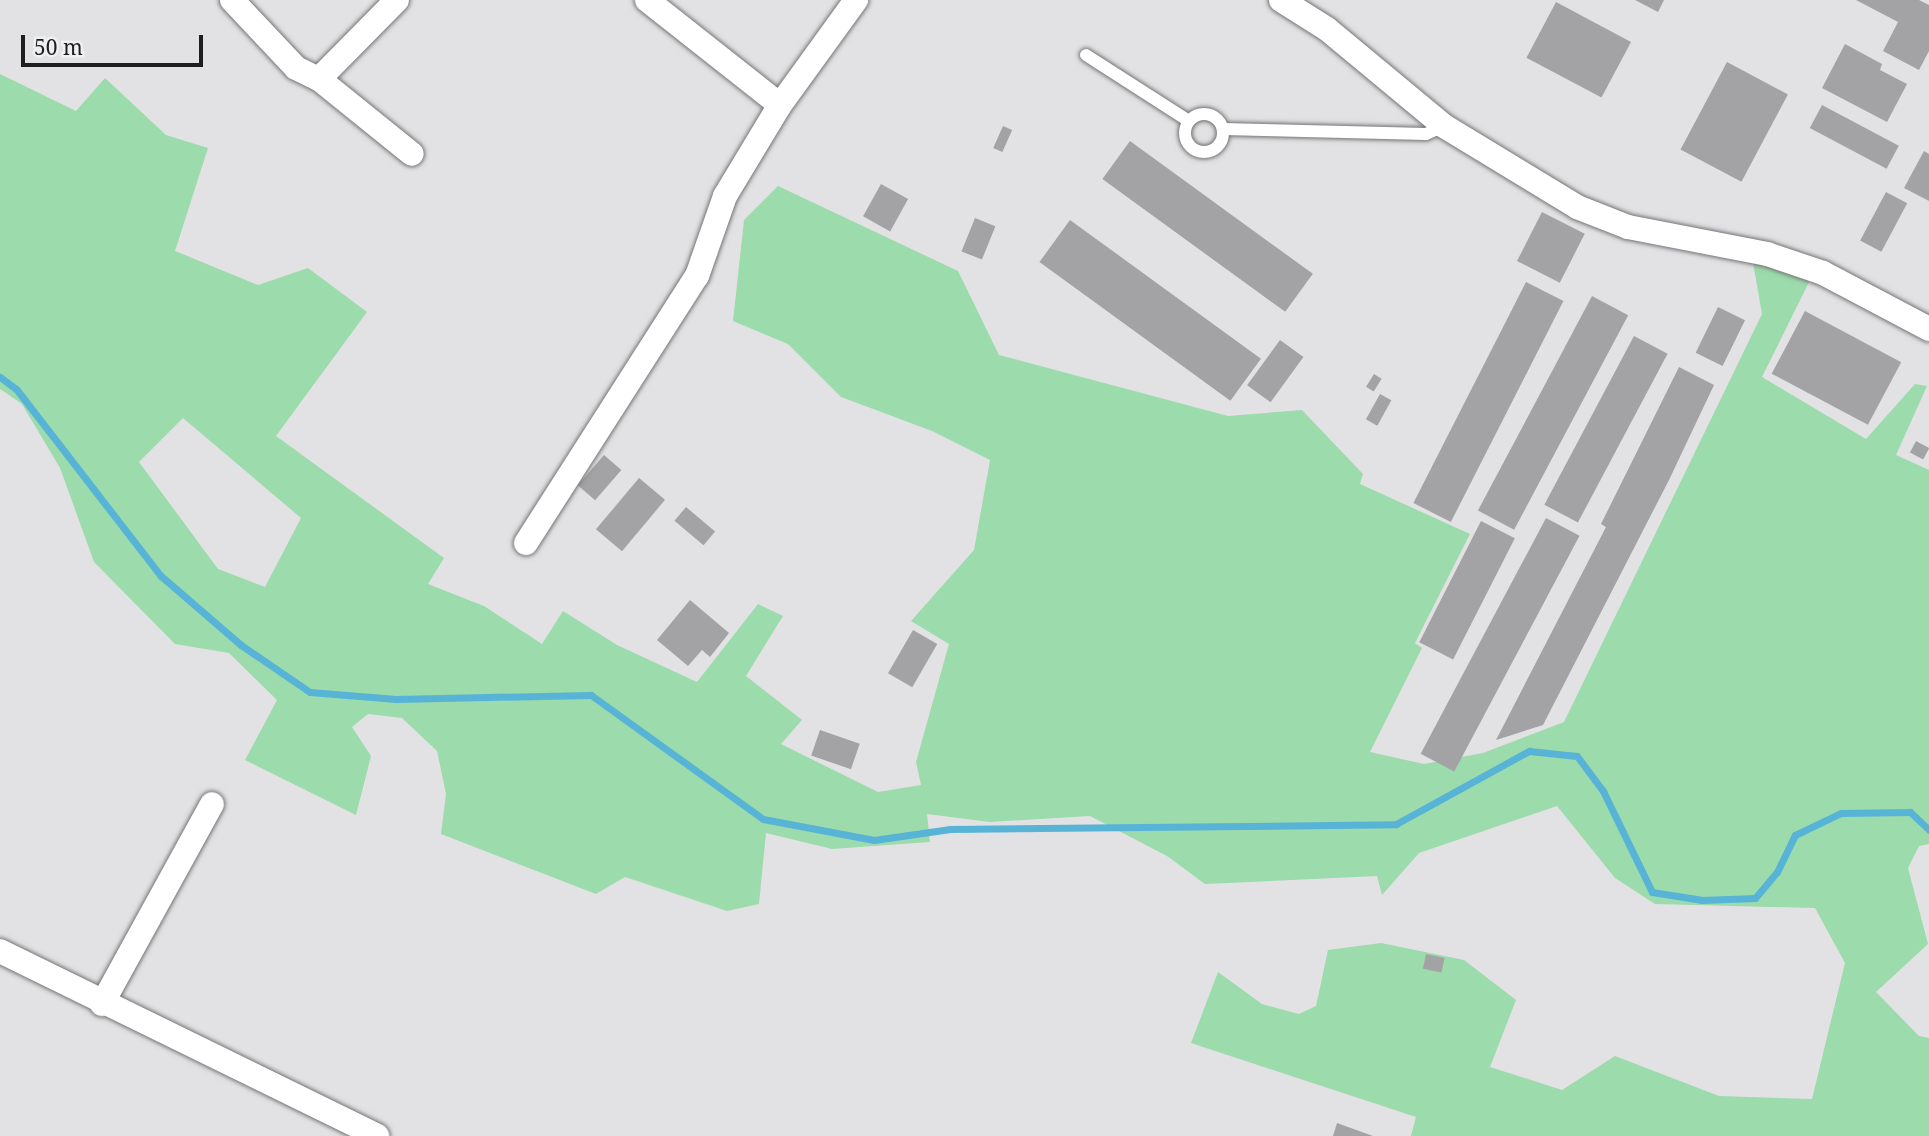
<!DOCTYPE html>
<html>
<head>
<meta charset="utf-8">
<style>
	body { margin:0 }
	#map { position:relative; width:1929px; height:1136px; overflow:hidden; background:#e2e2e4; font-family:"Noto Serif",serif }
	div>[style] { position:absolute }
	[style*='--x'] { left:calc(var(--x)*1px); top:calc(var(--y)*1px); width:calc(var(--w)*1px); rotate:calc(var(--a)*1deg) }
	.green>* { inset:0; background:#9cdbac }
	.stream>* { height:7px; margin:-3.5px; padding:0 3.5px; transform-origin:3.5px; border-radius:3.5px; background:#58b4d7 }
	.building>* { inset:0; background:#a3a3a5; transform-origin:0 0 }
	.roads { filter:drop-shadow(0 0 2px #757577) drop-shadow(0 0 2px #757577) }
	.lane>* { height:12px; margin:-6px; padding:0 6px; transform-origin:6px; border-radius:6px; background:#fff }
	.lane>.ring { margin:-6px; padding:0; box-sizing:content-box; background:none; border:12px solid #fff; border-radius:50% }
	.street>* { height:24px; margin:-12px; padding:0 12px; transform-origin:12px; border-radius:12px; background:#fff }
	span { translate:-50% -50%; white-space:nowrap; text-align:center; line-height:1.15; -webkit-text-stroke:7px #eff0f2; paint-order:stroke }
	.scale { position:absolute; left:21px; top:35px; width:182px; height:32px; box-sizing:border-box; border:4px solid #1e1e1f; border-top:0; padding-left:9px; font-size:21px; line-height:24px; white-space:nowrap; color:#1e1e1f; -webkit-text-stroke:5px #eff0f2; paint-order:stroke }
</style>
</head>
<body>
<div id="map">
	<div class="green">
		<div style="clip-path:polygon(evenodd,0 74px,76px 111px,105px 78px,166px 135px,208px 148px,175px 251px,258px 285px,308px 268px,367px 312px,276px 436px,444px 558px,428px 584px,484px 606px,542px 644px,563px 611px,617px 645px,697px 682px,758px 604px,783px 616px,746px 676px,802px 720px,781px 744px,878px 792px,921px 785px,916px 762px,949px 644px,911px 621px,974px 550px,990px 460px,932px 431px,841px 397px,788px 344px,733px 321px,744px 220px,778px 186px,958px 271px,999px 355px,1228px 416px,1302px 410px,1363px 474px,1360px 484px,1470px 534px,1415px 643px,1422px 648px,1370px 752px,1424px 764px,1483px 753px,1564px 722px,1762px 314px,1752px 257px,1813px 274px,1762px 377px,1866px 439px,1915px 384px,1927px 386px,1896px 455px,1929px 470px,1929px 844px,1919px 846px,1908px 868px,1928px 944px,1876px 992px,1919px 1036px,1929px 1038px,1929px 1136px,1411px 1136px,1416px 1117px,1191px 1043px,1218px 972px,1262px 1004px,1299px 1014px,1316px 1006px,1328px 950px,1381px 943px,1464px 960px,1516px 1000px,1490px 1067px,1562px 1090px,1615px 1056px,1719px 1096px,1812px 1099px,1845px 963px,1815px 908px,1655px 904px,1615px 878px,1557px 806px,1419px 853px,1382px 895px,1377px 876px,1205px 884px,1167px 856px,1090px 816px,990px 822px,927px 814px,930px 842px,832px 849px,766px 833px,759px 904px,727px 911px,625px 877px,596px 894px,441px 834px,446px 794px,437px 751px,402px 718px,368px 714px,352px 727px,371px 756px,356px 815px,245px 760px,277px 700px,229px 653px,175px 644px,94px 562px,60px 468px,22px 404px,0 389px,0 74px,183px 418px,301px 518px,265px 587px,218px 569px,139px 462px,183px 418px)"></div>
	</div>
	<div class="stream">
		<div style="--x:0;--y:377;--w:21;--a:37"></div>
		<div style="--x:17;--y:390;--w:235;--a:52.3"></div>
		<div style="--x:161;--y:576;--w:106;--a:40.8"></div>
		<div style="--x:241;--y:645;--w:83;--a:34.3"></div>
		<div style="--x:310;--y:692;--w:86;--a:4.7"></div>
		<div style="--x:396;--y:699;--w:195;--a:-1.2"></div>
		<div style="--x:591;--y:695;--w:212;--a:35.8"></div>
		<div style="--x:763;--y:819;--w:113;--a:10.7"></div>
		<div style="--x:874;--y:840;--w:77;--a:-8.2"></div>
		<div style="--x:950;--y:829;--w:446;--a:-0.6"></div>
		<div style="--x:1396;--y:824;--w:152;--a:-28.8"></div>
		<div style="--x:1529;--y:751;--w:48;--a:5.9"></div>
		<div style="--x:1577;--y:756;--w:44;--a:53.4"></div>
		<div style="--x:1603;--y:791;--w:112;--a:64.1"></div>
		<div style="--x:1652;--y:892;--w:51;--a:9.1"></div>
		<div style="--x:1702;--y:900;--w:53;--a:-2.2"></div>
		<div style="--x:1755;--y:898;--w:34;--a:-50"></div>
		<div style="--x:1777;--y:872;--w:41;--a:-64.1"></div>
		<div style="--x:1795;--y:835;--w:51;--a:-25.6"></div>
		<div style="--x:1841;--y:813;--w:69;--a:-0.8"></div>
		<div style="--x:1910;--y:812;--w:26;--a:43"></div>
	</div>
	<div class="building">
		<div style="clip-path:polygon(1635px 0,1664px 0,1658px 12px)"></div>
		<div style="clip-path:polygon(1856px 0,1919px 0,1929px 5px,1929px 51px,1919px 70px,1883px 51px,1898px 22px)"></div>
		<div style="left:1556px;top:2px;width:85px;height:63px;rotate:28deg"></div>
		<div style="clip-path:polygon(1845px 44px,1882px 64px,1880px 70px,1907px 84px,1887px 122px,1822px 88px)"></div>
		<div style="left:1727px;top:62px;width:69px;height:99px;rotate:28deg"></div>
		<div style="left:1822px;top:105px;width:87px;height:26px;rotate:28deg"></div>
		<div style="left:1003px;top:126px;width:10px;height:24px;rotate:24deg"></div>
		<div style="left:1130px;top:141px;width:226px;height:47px;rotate:36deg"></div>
		<div style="clip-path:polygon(1924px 151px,1929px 154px,1929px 201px,1904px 188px)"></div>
		<div style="left:881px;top:184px;width:31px;height:37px;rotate:29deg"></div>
		<div style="left:1886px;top:192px;width:24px;height:55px;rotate:28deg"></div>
		<div style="left:1542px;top:212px;width:48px;height:55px;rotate:27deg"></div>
		<div style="left:975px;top:218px;width:22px;height:36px;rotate:22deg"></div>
		<div style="left:1070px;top:220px;width:236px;height:52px;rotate:36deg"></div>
		<div style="left:1526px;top:282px;width:42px;height:248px;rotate:27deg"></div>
		<div style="left:1592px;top:296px;width:41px;height:243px;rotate:28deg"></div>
		<div style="left:1718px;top:307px;width:30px;height:51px;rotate:26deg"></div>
		<div style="left:1805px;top:311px;width:109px;height:71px;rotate:28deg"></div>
		<div style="left:1634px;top:336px;width:38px;height:191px;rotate:28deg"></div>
		<div style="left:1280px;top:340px;width:29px;height:56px;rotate:36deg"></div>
		<div style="clip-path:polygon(1679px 367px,1714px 385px,1669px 480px,1543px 725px,1496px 740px,1606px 527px,1601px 524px)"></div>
		<div style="left:1374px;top:374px;width:9px;height:15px;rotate:32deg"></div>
		<div style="left:1380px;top:394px;width:13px;height:29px;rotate:29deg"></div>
		<div style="left:1916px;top:441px;width:15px;height:13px;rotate:28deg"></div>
		<div style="left:604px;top:455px;width:23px;height:40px;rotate:41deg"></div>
		<div style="left:639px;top:478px;width:34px;height:67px;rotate:40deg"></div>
		<div style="left:686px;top:507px;width:38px;height:18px;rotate:40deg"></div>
		<div style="left:1546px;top:518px;width:38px;height:267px;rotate:28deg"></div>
		<div style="left:1481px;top:521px;width:38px;height:136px;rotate:27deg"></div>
		<div style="clip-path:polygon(690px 600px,729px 633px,710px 657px,702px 650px,688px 666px,657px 640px)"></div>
		<div style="left:913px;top:630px;width:28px;height:50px;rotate:30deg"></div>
		<div style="left:820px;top:730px;width:42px;height:27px;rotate:19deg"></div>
		<div style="left:1426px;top:954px;width:19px;height:15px;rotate:12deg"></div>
		<div style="clip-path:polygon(1337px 1123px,1373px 1136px,1333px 1136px)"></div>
	</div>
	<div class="roads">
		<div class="lane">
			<div style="--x:1086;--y:55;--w:122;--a:32.7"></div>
			<div class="ring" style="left:1185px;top:114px;width:26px;height:26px"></div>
			<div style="--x:1223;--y:129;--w:203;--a:1.4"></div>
			<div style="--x:1426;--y:134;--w:20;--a:-24"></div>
		</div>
		<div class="street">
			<div style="--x:232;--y:0;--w:93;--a:46.7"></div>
			<div style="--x:296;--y:68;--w:25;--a:26"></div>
			<div style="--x:319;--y:79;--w:119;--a:38.9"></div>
			<div style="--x:647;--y:0;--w:169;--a:38.3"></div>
			<div style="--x:1281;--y:0;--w:54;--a:32.2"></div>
			<div style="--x:1327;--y:29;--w:152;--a:39.7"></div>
			<div style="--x:1444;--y:126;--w:156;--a:31.3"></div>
			<div style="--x:1577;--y:207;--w:55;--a:21.4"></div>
			<div style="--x:1628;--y:227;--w:142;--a:11"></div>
			<div style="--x:1767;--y:254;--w:59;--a:18.7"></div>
			<div style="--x:1823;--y:273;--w:120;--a:27.8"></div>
			<div style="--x:319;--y:79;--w:111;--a:-45.4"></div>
			<div style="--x:526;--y:543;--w:317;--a:-57.4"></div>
			<div style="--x:697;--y:276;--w:85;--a:-70.7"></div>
			<div style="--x:725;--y:196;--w:106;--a:-58.9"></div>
			<div style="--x:780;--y:105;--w:130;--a:-54.1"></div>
			<div style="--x:0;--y:951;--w:420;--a:26.1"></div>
			<div style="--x:102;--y:1004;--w:228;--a:-61.2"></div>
		</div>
	</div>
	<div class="scale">50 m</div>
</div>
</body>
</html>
